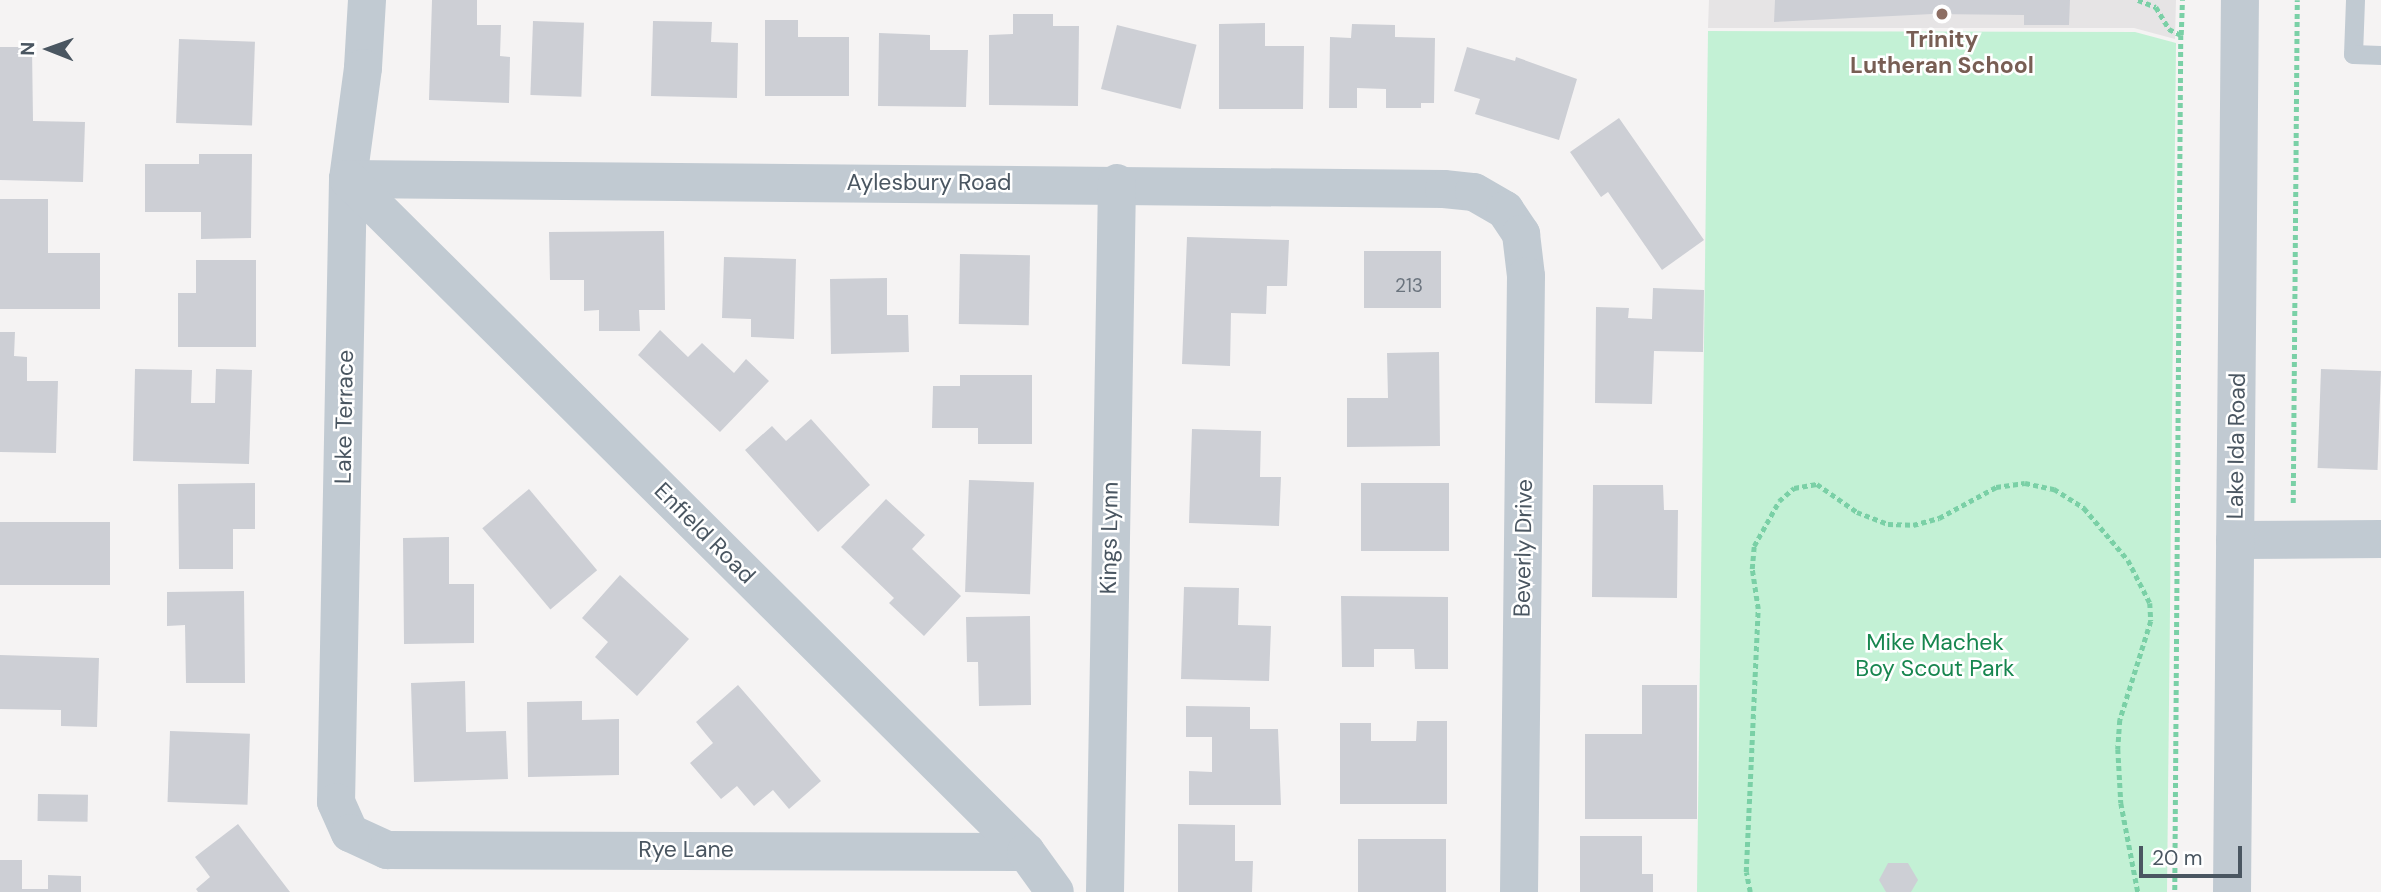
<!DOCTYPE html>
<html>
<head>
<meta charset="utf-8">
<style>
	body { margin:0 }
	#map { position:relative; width:2381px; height:892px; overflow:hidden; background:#f5f3f3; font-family:"DM Sans",sans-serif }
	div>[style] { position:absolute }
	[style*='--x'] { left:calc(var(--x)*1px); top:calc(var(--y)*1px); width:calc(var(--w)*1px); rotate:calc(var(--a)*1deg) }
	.education>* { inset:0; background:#e6e4e5 }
	.green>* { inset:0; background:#c3f1d5 }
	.building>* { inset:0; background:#cdcfd5; transform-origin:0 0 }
	.path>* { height:4.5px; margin-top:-2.25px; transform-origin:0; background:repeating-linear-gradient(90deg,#7ad0a6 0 5px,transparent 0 8.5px) }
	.service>* { height:19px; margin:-9.5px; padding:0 9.5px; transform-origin:9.5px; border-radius:9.5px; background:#c1cad2 }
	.minor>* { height:38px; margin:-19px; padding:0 19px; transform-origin:19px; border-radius:19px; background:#c1cad2 }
	.tertiary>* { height:38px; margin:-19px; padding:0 19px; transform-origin:19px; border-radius:19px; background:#c1cad2 }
	.dots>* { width:19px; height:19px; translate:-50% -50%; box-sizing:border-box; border:4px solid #fff; border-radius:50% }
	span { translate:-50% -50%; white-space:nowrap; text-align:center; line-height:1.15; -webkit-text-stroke:5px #fff; paint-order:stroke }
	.number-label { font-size:19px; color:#6b747e }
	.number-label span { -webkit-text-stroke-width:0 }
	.education-label { font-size:23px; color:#785e54; font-weight:700 }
	.street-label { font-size:23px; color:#4a5661 }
	.park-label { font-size:23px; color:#17864f }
	.north { position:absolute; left:14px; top:14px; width:70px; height:70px; -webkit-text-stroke:5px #fff; paint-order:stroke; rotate:271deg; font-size:19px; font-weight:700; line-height:28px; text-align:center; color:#4a5661 }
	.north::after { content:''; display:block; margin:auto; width:24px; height:32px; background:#4a5661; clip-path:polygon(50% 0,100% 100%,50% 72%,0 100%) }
	.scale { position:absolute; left:2139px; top:846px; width:103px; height:32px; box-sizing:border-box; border:4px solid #4a5661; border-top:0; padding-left:9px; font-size:21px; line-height:24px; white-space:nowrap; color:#4a5661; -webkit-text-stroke:5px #fff; paint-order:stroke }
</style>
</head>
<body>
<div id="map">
	<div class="education">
		<div style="clip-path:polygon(1709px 0,2176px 0,2175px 39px,2134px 28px,1708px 28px)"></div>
	</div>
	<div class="green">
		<div style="clip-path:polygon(1708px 31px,2135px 32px,2176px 43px,2167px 892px,1697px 892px)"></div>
	</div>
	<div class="building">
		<div style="clip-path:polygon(432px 0,477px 0,477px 25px,501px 25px,500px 56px,510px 57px,509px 103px,429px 100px)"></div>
		<div style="clip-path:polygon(1775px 0,2070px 0,2069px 25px,2024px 25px,2024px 15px,1932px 14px,1774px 22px)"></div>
		<div style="clip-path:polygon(1013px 14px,1053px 14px,1053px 26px,1079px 26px,1078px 106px,989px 105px,989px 35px,1013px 34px)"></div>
		<div style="clip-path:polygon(765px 20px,798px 20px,798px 37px,849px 37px,849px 96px,765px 96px)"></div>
		<div style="left:533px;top:21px;width:51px;height:74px;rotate:2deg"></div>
		<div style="clip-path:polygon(653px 21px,712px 22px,711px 42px,738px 43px,737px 98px,651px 96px)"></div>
		<div style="clip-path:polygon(1265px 23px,1265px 46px,1304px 46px,1303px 109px,1219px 109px,1219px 24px)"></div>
		<div style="clip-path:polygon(1352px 24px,1395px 25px,1395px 37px,1435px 38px,1434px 103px,1421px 103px,1421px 108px,1386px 108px,1386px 89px,1357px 88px,1357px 108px,1329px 108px,1330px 37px,1351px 38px)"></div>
		<div style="left:1117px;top:25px;width:82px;height:66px;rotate:14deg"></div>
		<div style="clip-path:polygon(879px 33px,930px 35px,930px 50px,968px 50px,966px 107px,878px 106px)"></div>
		<div style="left:179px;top:39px;width:76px;height:84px;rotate:2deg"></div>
		<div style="clip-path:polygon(0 47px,32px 47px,33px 121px,85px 122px,83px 182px,0 180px)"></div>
		<div style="clip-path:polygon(1467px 47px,1515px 61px,1516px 57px,1577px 79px,1559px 140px,1475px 114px,1480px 99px,1454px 91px)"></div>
		<div style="clip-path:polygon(1619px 118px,1704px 240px,1662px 270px,1608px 192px,1601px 197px,1570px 152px)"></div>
		<div style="clip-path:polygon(199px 154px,252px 154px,251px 238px,201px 239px,201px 212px,145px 212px,145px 164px,199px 164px)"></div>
		<div style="clip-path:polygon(0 199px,48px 199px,48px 253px,100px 253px,100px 309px,0 309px)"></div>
		<div style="clip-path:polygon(664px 231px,665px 310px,639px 310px,640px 331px,599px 331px,599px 310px,584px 311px,584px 280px,550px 280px,549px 232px)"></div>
		<div style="clip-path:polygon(1187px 237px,1289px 240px,1287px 286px,1267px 286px,1266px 314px,1231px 313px,1230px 366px,1182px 364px)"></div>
		<div style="left:1441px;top:251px;width:57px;height:77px;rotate:90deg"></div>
		<div style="left:960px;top:254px;width:70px;height:70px;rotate:1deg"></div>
		<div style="clip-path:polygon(724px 257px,796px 259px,794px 339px,751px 337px,751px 319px,722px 318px)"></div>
		<div style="clip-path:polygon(196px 260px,256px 260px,256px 347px,178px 347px,178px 293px,196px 293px)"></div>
		<div style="clip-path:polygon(887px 278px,887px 315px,908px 315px,909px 352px,831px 354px,830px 279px)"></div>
		<div style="clip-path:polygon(1653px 288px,1704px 290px,1703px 352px,1654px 351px,1652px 404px,1595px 403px,1596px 307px,1629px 308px,1628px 318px,1652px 319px)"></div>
		<div style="clip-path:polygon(660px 330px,688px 357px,702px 343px,734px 373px,746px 359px,769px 381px,720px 432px,638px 355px)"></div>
		<div style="clip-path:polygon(0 332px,15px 332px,14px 356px,27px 357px,27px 381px,58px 381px,56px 453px,0 452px)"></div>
		<div style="clip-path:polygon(1439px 352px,1440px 446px,1347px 447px,1347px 398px,1388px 398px,1387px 353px)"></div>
		<div style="clip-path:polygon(135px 369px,192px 370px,191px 403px,215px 403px,216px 369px,252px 370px,249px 464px,133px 461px)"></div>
		<div style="left:2321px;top:369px;width:60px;height:99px;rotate:2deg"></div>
		<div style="clip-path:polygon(960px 375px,1032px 375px,1032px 444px,978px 444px,978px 428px,932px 428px,933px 386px,960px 386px)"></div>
		<div style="clip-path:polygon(811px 419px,870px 485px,818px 532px,745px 450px,772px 426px,786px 441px)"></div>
		<div style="clip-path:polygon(1192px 429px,1261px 431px,1260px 477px,1281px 477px,1279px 526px,1189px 523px)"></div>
		<div style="left:969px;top:480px;width:65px;height:112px;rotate:2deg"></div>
		<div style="clip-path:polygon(255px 483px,255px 529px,233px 529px,233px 569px,179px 569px,178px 484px)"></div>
		<div style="left:1361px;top:483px;width:88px;height:68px"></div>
		<div style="clip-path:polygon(1593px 485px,1663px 485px,1664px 510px,1678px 510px,1677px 598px,1592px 597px)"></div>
		<div style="left:529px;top:489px;width:106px;height:61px;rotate:50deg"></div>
		<div style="clip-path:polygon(886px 499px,925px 535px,912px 549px,961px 596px,924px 636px,889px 603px,894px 598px,841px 547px)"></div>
		<div style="left:0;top:522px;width:110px;height:63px"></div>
		<div style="clip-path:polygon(449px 537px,449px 584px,474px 584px,474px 643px,404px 644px,403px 538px)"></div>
		<div style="clip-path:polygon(620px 575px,689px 639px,637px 696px,595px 657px,608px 642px,582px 618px)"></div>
		<div style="clip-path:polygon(1184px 587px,1239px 588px,1238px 625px,1271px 626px,1269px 681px,1181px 679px)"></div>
		<div style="clip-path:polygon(244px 591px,245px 683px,186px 683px,185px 625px,167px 626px,167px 592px)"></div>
		<div style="clip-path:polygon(1341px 596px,1448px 597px,1448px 669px,1415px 669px,1414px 649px,1374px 649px,1374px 667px,1342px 667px)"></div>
		<div style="clip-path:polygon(1030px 616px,1031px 705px,979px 706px,978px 662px,967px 662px,966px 617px)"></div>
		<div style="clip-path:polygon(0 655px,99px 658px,97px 727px,61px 726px,61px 710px,0 709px)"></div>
		<div style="clip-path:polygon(465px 681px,466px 732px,506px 731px,508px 779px,414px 782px,411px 683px)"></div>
		<div style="clip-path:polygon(738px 685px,821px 781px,789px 809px,773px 790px,754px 806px,737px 786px,721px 799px,690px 763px,713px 743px,696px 722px)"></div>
		<div style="clip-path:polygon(1642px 685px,1697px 685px,1697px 819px,1585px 819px,1585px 734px,1642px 734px)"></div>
		<div style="clip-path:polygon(582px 701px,582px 720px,619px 719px,619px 775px,528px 777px,527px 702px)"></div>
		<div style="clip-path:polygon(1186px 706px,1250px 707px,1250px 729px,1278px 729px,1281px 805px,1189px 805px,1189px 771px,1212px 772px,1212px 737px,1186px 737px)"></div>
		<div style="clip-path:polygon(1417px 721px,1447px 721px,1447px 804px,1340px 804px,1340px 723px,1371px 723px,1371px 741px,1416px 741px)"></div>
		<div style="left:170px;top:731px;width:80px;height:71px;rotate:2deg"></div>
		<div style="left:38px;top:794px;width:50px;height:27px;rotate:1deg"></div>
		<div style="clip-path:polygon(238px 824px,290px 892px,198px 892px,196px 889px,210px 877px,195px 857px)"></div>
		<div style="clip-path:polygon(1178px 824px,1235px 825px,1235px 861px,1253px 861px,1252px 892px,1178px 892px)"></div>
		<div style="clip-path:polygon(1580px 836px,1642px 836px,1642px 874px,1653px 874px,1653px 892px,1580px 892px)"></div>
		<div style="left:1358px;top:839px;width:88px;height:53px"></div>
		<div style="clip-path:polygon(0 860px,22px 860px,22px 889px,48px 889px,48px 875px,81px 876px,81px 892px,0 892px)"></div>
		<div style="clip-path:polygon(1888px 863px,1908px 863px,1918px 880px,1911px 892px,1886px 892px,1879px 880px)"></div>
	</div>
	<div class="path">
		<div style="--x:2138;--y:0;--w:19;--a:21"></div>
		<div style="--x:2156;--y:7;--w:26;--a:59"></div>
		<div style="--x:2169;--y:29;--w:13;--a:27"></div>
		<div style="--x:2181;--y:35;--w:857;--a:90.4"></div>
		<div style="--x:2181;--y:35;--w:35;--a:-88"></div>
		<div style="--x:2293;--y:503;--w:503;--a:-89.54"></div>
		<div style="--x:1750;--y:892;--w:20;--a:-101"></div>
		<div style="--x:1746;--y:872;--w:263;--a:-87.4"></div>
		<div style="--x:1758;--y:609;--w:40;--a:-98.5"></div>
		<div style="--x:1752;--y:569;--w:23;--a:-85"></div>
		<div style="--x:1754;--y:546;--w:51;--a:-60.9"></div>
		<div style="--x:1779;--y:501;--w:20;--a:-41"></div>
		<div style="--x:1794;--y:488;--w:23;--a:-10"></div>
		<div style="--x:1817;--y:484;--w:49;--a:35"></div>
		<div style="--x:1857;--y:512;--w:33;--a:21"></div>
		<div style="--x:1888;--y:524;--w:25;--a:2"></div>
		<div style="--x:1913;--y:525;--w:27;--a:-15"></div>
		<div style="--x:1939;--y:518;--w:65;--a:-28.5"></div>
		<div style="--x:1996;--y:487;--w:29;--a:-8"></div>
		<div style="--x:2025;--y:483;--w:30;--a:12"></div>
		<div style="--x:2054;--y:489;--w:36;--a:32"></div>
		<div style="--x:2084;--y:508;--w:68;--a:49.8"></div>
		<div style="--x:2128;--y:560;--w:48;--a:62.9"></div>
		<div style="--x:2150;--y:603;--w:18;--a:87"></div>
		<div style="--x:2151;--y:621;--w:104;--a:107.4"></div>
		<div style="--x:2120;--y:720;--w:29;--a:94"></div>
		<div style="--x:2118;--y:749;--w:54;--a:86.8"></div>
		<div style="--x:2121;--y:803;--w:91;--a:79.2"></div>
	</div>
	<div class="service">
		<div style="--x:2355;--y:0;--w:54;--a:92.1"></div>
		<div style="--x:2353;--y:54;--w:28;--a:2"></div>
	</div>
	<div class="minor">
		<div style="--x:367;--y:0;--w:68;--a:93.4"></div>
		<div style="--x:363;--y:68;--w:112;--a:97.7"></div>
		<div style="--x:348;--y:179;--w:623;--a:91.1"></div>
		<div style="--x:336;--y:802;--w:34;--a:66"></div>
		<div style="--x:350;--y:833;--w:41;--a:24.7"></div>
		<div style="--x:387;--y:850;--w:639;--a:0.18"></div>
		<div style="--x:348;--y:179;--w:1096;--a:0.52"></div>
		<div style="--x:1444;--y:189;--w:30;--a:6"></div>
		<div style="--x:1474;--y:192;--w:36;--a:30"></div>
		<div style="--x:1505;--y:210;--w:29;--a:56"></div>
		<div style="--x:1521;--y:234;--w:42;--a:83.2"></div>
		<div style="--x:1526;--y:276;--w:616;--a:90.65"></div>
		<div style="--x:348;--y:179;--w:955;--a:44.79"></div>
		<div style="--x:1026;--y:852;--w:49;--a:54.1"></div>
		<div style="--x:2235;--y:540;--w:146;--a:-0.4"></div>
		<div style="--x:1105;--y:892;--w:709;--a:-89.03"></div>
	</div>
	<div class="tertiary">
		<div style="--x:2232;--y:892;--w:892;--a:-89.49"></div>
	</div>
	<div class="dots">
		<div style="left:1942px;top:14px;background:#8d6e63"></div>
	</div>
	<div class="number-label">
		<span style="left:1409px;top:286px">213</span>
	</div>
	<div class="education-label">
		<span style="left:1942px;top:52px">Trinity<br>Lutheran School</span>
	</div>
	<div class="street-label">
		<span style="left:929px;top:182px">Aylesbury Road</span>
		<span style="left:344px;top:417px;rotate:-89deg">Lake Terrace</span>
		<span style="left:2236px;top:446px;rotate:-89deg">Lake Ida Road</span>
		<span style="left:705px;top:533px;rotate:45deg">Enfield Road</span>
		<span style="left:1109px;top:538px;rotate:-89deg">Kings Lynn</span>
		<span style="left:1523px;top:548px;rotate:-89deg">Beverly Drive</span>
		<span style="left:686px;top:849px">Rye Lane</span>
	</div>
	<div class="park-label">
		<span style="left:1935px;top:655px">Mike Machek<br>Boy Scout Park</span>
	</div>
	<div class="north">N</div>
	<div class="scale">20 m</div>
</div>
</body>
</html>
